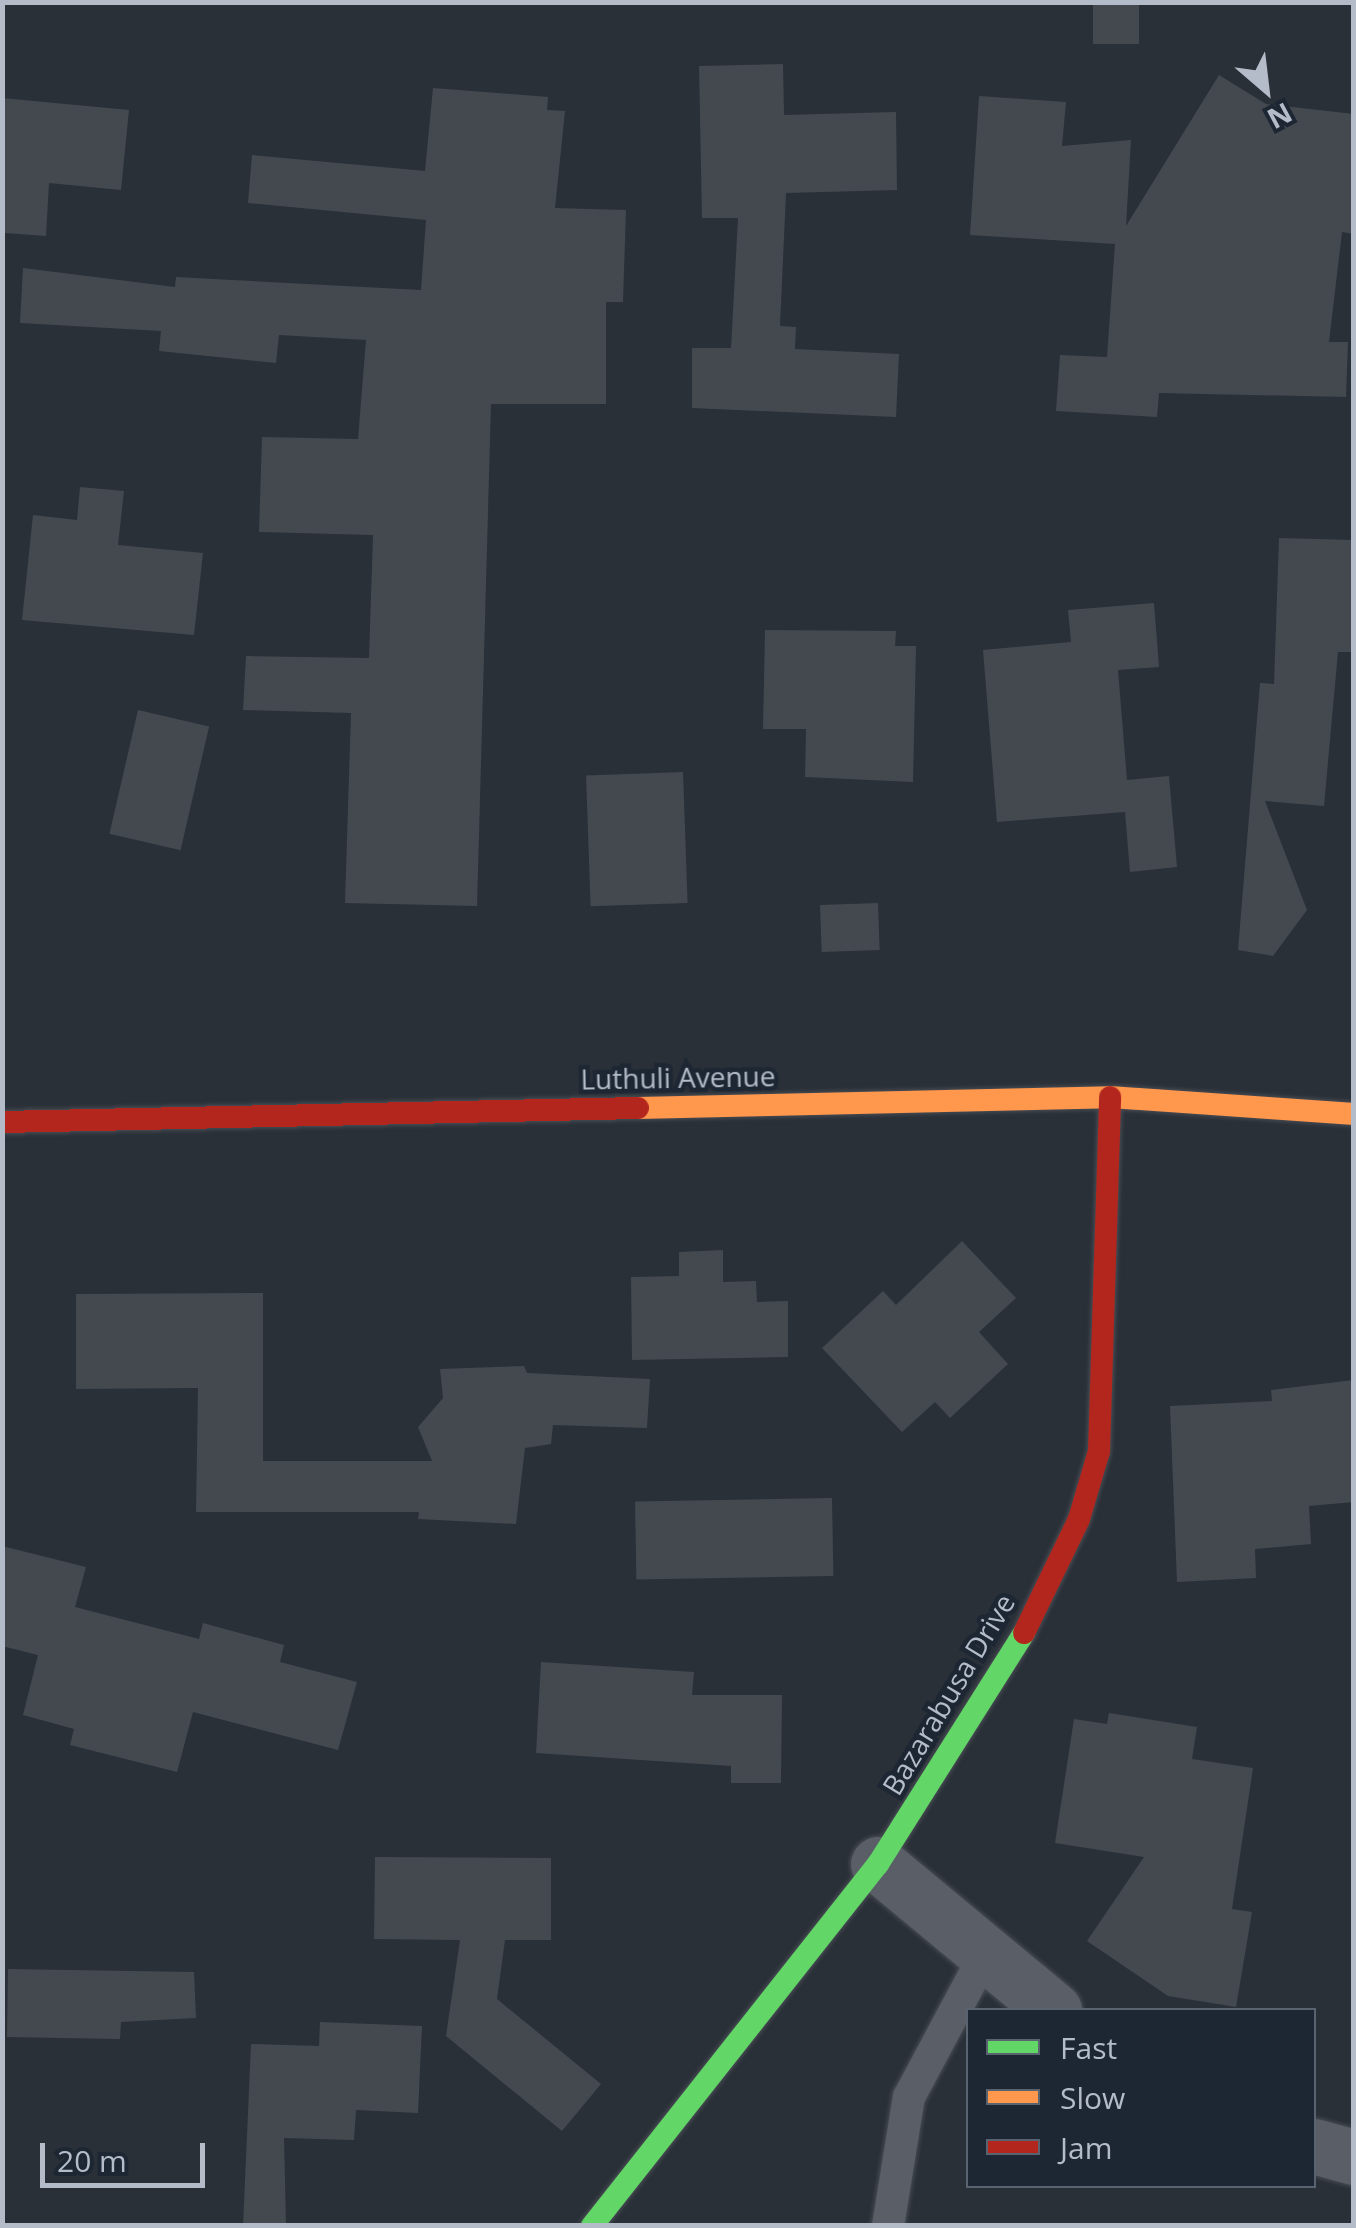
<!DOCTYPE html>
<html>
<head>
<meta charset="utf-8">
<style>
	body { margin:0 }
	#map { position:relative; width:1356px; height:2228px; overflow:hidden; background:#2a3038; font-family:"Open Sans",sans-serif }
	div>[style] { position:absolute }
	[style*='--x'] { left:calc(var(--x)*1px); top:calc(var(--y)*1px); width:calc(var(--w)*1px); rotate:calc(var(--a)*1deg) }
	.building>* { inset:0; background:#444950; transform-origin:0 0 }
	.roads { filter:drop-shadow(0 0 2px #484c53) drop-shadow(0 0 2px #484c53) }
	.lane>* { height:32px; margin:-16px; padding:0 16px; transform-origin:16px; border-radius:16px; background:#5a5e66 }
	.street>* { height:55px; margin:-27.5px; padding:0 27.5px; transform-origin:27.5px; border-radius:27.5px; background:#5a5e66 }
	.fast>* { height:22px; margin:-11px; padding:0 11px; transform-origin:11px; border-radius:11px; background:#63d668 }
	.slow>* { height:22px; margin:-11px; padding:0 11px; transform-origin:11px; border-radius:11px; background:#ff974d }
	.jam>* { height:22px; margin:-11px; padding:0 11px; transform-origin:11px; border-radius:11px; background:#b3261e }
	span { translate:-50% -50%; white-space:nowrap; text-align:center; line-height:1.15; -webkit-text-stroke:9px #1d2633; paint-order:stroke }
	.street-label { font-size:28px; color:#b4bcc9 }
	.frame { position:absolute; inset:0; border:5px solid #b4bcc9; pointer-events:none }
	.legend { position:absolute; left:966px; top:2008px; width:350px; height:180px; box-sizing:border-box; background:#1d2633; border:2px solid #59626f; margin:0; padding:12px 18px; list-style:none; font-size:30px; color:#b4bcc9 }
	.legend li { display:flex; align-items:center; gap:20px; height:50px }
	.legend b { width:50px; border:2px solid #59626f }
	.north { position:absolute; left:1216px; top:40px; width:100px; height:100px; -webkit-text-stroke:8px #1d2633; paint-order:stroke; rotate:152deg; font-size:28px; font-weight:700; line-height:40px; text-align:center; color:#b4bcc9 }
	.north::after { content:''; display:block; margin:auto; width:35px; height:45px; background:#b4bcc9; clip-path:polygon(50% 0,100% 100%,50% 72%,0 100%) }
	.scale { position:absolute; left:40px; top:2143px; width:165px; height:45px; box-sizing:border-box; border:5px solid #b4bcc9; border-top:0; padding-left:12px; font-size:30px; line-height:35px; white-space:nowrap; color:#b4bcc9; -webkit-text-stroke:8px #1d2633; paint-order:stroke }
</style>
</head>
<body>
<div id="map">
	<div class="building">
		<div style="left:1093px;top:2px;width:46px;height:42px"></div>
		<div style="clip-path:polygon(783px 64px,784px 115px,896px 112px,897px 190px,786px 193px,780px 326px,796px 327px,795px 349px,899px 354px,896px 417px,692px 408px,692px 348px,731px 348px,738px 218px,702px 218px,699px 66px)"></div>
		<div style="clip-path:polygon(1219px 75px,1266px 104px,1354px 114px,1354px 234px,1342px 232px,1329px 342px,1348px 342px,1346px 397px,1159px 393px,1157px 417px,1056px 411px,1060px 355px,1107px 357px,1115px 244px,970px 235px,979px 96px,1066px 102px,1062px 146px,1131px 140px,1126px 226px)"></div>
		<div style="clip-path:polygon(433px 88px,548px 97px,547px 110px,565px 111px,555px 208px,626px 210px,623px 302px,606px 302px,606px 404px,491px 404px,477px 906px,345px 903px,351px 713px,243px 710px,246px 656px,369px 658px,373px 535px,259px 532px,262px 437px,358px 439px,366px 340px,279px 335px,276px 363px,159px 351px,161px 331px,20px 323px,23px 268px,175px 287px,176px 277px,421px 290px,426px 220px,248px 203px,252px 155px,425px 171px)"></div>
		<div style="clip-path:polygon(2px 98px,129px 110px,121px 190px,49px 183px,46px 236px,4px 233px)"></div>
		<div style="clip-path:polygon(80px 487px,124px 491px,118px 545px,203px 553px,194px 635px,22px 620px,33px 515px,77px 520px)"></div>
		<div style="clip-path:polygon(1279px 538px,1354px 540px,1354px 652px,1338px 652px,1324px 806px,1265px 801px,1307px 910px,1273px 956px,1238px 950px,1260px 683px,1274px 684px)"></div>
		<div style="clip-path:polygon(1154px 603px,1159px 667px,1118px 670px,1127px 780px,1169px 776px,1177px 867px,1130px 872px,1125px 812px,997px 822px,983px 650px,1071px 642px,1068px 610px)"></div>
		<div style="clip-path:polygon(765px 630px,896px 631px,895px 646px,916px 646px,913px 782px,805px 777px,806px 729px,763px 729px)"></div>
		<div style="left:138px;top:710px;width:73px;height:127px;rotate:13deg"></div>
		<div style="left:683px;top:772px;width:131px;height:97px;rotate:88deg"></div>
		<div style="left:878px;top:903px;width:47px;height:58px;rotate:88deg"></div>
		<div style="clip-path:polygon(962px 1241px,1016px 1298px,979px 1332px,1008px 1364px,950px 1418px,935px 1402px,902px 1432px,822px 1348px,883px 1291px,896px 1305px)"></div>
		<div style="clip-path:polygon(723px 1250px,723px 1282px,756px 1281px,757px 1302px,788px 1301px,788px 1357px,632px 1360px,631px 1277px,679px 1276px,679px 1252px)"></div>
		<div style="clip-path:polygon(263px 1293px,263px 1461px,432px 1461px,418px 1427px,443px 1398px,440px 1369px,524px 1366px,527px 1373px,650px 1379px,647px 1428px,553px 1425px,551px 1444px,525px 1448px,516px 1524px,418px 1519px,419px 1512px,196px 1512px,198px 1388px,76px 1389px,76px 1294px)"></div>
		<div style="clip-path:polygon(1354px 1380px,1354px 1502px,1309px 1506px,1311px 1544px,1255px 1549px,1256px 1578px,1177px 1582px,1170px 1406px,1272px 1401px,1271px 1390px)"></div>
		<div style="left:832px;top:1498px;width:78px;height:197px;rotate:89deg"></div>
		<div style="clip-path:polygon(2px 1546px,86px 1567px,75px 1607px,199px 1639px,203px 1623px,284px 1645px,280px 1662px,357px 1682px,338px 1750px,193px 1712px,177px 1772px,70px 1745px,74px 1729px,23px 1715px,38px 1655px,2px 1646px)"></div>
		<div style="clip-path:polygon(541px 1662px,694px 1672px,692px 1695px,782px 1695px,781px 1783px,731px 1783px,731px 1766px,536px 1753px)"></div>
		<div style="clip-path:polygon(1109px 1713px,1197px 1727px,1192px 1759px,1253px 1768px,1232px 1909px,1252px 1912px,1236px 2007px,1168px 1996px,1087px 1941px,1144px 1857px,1055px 1843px,1074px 1719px,1107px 1724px)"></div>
		<div style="clip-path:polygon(375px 1857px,551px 1858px,551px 1940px,505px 1940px,497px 1999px,601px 2084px,562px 2131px,446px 2036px,460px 1940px,374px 1939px)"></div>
		<div style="clip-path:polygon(8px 1969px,194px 1972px,196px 2018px,121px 2022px,120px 2039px,7px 2037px)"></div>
		<div style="clip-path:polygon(320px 2022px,422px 2026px,418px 2113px,356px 2110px,354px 2140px,284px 2138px,286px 2226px,243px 2226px,251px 2044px,319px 2046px)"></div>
	</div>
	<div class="roads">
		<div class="lane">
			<div style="--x:888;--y:2226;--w:131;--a:-80.8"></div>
			<div style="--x:909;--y:2097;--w:163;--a:-61.9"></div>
		</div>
		<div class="street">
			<div style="--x:878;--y:1864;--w:229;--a:39.7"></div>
			<div style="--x:1314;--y:2146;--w:41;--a:15.4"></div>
		</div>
		<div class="fast">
			<div style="--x:592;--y:2226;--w:461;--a:-51.7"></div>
			<div style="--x:878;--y:1864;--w:273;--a:-57.7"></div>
		</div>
		<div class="slow">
			<div style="--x:638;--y:1108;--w:472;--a:-1.3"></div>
			<div style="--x:1110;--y:1097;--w:245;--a:4"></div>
		</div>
		<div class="jam">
			<div style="--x:2;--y:1122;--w:636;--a:-1.26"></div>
			<div style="--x:1024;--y:1633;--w:127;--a:-64.2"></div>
			<div style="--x:1079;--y:1519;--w:71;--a:-73.6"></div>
			<div style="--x:1099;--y:1451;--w:354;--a:-88.2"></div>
		</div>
	</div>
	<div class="street-label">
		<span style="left:678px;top:1077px;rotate:-1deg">Luthuli Avenue</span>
		<span style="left:948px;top:1694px;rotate:-59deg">Bazarabusa Drive</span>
	</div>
	<div class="frame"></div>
	<ul class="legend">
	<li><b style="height:12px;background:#63d668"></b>Fast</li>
	<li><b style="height:12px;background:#ff974d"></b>Slow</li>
	<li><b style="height:12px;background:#b3261e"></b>Jam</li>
	</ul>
	<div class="north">N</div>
	<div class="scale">20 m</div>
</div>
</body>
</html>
